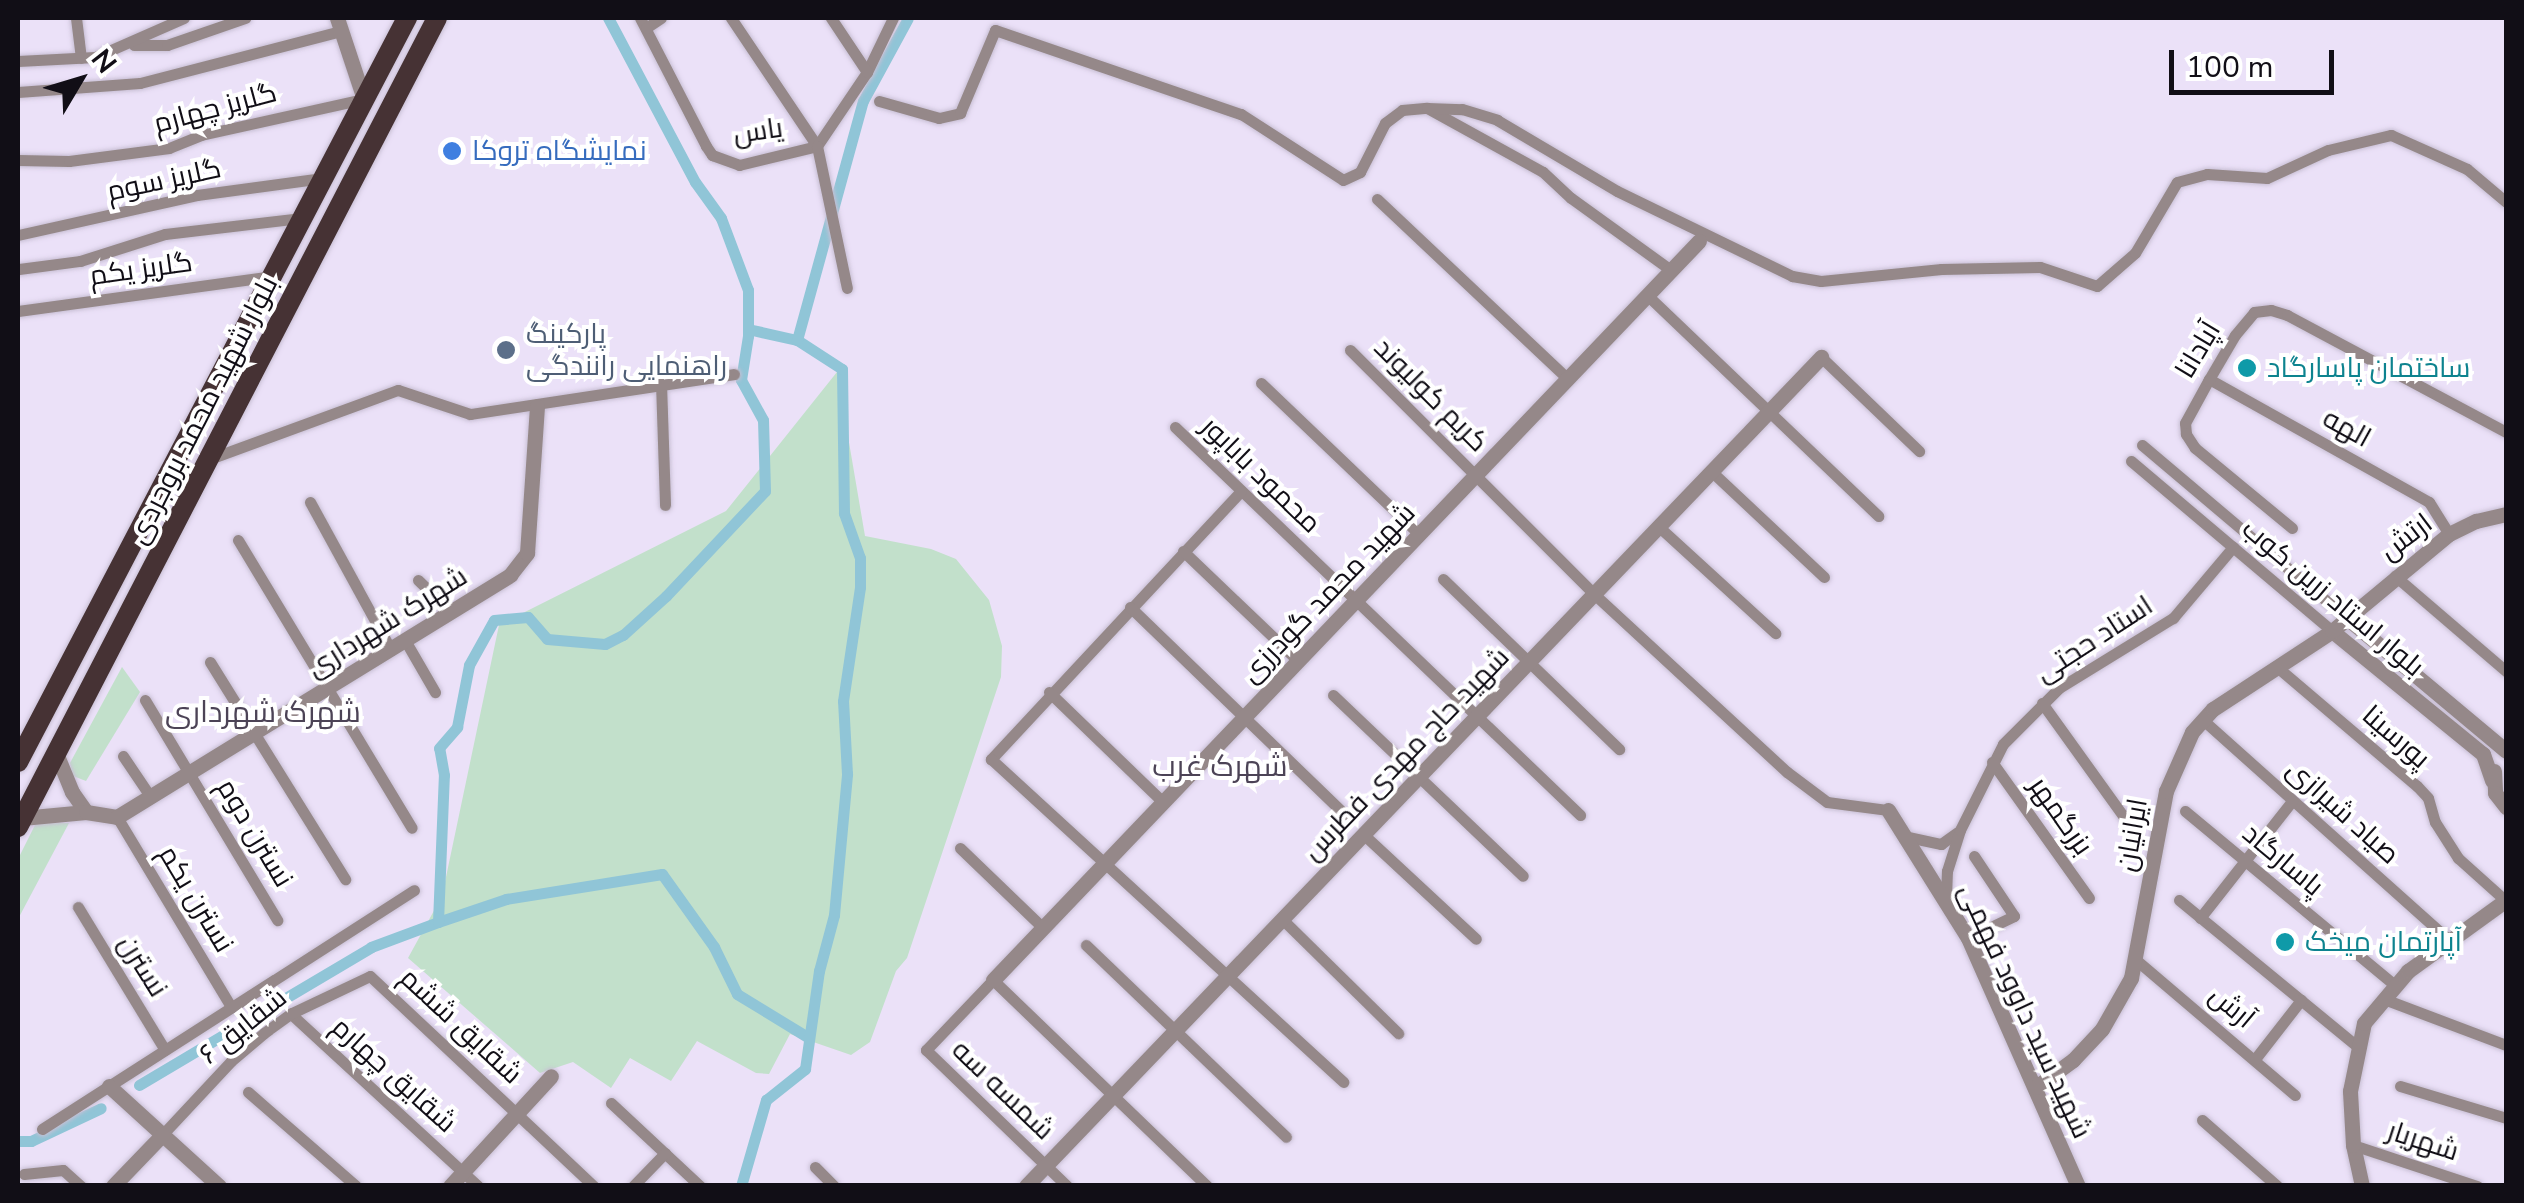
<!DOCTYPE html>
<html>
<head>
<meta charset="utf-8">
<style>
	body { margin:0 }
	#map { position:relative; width:2524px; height:1203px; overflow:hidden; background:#ebe1f8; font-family:"Nunito Sans",Cairo,sans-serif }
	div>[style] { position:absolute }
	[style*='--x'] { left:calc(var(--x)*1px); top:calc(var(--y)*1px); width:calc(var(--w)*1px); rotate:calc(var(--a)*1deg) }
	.green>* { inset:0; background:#c2e0cb }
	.canal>* { height:11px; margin:-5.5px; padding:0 5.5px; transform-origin:5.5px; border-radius:5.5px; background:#90c5d7 }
	.roads { filter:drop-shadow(0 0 2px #c8bfd4) drop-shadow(0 0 2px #c8bfd4) }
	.minor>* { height:11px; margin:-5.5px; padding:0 5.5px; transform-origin:5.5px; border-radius:5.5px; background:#958889 }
	.tertiary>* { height:15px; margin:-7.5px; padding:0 7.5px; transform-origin:7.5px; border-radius:7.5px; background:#958889 }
	.trunk>* { height:20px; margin:-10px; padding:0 10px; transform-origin:10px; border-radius:10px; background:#463234 }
	.dots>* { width:28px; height:28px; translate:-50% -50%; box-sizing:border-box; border:5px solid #fff; border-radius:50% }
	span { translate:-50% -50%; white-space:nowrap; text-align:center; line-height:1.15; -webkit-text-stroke:8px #fff; paint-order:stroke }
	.street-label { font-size:28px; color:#110e16 }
	.shop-label { font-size:28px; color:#366cbe }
	.left { translate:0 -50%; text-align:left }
	.service-label { font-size:28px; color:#4e5e75 }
	.culture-label { font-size:28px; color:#0d838f }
	.neighbourhood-label { font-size:30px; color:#4c4356 }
	.frame { position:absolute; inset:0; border:20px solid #110e16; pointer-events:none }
	.north { position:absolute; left:30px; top:30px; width:100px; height:100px; -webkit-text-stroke:8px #fff; paint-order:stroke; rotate:52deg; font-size:28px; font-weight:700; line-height:40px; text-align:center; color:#110e16 }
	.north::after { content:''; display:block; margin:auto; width:35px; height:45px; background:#110e16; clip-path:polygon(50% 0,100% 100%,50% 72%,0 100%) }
	.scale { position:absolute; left:2169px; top:50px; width:165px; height:45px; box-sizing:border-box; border:5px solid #110e16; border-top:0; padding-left:12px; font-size:30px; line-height:35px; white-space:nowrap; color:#110e16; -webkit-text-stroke:8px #fff; paint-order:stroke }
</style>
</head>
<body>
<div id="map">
	<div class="green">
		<div style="clip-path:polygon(837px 372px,865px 536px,931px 549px,956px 559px,989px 600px,1002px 646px,1001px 677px,907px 958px,896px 971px,870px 1042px,851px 1055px,790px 1034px,769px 1074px,756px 1073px,697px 1041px,671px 1081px,630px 1058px,611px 1088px,573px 1062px,540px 1073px,408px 958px,442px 896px,499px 625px,726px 511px)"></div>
		<div style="clip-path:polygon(122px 667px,140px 692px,86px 781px,73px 776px,70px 763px)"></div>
		<div style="clip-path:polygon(36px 823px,69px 823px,18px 919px,18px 859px)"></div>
	</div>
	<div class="canal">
		<div style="--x:748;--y:329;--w:50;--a:12.7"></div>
		<div style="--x:438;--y:922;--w:72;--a:-18.7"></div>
		<div style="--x:506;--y:899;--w:158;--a:-9.1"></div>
		<div style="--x:662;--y:874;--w:90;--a:54.5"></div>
		<div style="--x:714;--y:947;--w:52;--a:63.9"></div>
		<div style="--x:737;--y:994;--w:84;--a:31.4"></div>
		<div style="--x:139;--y:1085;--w:270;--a:-30.7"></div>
		<div style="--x:371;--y:947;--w:72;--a:-20.5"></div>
		<div style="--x:438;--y:922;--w:147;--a:-87.7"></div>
		<div style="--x:444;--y:775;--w:27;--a:-100"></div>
		<div style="--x:439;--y:748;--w:28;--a:-49"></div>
		<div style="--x:457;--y:727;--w:63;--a:-79"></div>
		<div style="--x:469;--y:665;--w:51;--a:-60.9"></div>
		<div style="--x:494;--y:620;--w:34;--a:-5"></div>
		<div style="--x:528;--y:617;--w:29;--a:49"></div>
		<div style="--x:547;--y:639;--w:58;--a:4.9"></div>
		<div style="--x:605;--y:644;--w:20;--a:-27"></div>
		<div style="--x:623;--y:635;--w:58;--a:-42.2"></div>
		<div style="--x:666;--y:596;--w:144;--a:-46.7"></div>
		<div style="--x:765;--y:491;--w:71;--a:-91.6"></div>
		<div style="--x:763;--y:420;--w:46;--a:-118.8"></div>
		<div style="--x:741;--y:380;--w:45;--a:-81"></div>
		<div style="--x:748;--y:336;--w:46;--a:-90"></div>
		<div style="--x:748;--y:290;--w:77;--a:-110.6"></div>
		<div style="--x:721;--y:218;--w:44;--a:-125.8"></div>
		<div style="--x:695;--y:182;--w:186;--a:-117.9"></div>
		<div style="--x:18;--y:1141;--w:13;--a:0"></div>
		<div style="--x:31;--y:1141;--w:77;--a:-25.2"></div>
		<div style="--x:741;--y:1186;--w:90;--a:-73.8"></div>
		<div style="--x:766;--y:1100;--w:50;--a:-38.5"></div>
		<div style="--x:805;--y:1069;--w:99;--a:-81.9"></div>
		<div style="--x:819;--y:971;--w:58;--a:-75"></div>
		<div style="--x:834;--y:915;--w:142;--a:-84.7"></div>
		<div style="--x:847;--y:774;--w:73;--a:-93.1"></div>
		<div style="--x:843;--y:701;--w:115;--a:-81.5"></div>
		<div style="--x:860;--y:587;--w:29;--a:-90"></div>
		<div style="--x:860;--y:558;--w:48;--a:-109.6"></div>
		<div style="--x:844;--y:513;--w:144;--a:-90.8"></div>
		<div style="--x:842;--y:369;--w:54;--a:-147.2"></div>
		<div style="--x:797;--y:340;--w:248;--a:-74.6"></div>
		<div style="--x:863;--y:101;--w:94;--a:-61.5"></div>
	</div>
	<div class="roads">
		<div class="minor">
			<div style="--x:76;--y:18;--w:40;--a:82.9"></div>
			<div style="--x:640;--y:18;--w:144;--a:62.7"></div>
			<div style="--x:706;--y:146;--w:11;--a:56"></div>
			<div style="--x:712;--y:155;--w:29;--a:20"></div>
			<div style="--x:739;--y:165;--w:80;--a:-13.7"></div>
			<div style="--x:817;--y:146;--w:89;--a:-56"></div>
			<div style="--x:867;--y:72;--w:60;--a:-64.3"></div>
			<div style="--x:731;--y:18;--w:154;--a:56.1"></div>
			<div style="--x:817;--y:146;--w:145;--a:78.1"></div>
			<div style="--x:831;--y:18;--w:65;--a:56.3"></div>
			<div style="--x:646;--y:28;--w:18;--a:-34"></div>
			<div style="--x:134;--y:45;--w:33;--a:0"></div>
			<div style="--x:167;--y:45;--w:83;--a:-19.1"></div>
			<div style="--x:18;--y:61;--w:77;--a:-3"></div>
			<div style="--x:95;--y:57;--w:97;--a:-23.7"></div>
			<div style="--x:18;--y:92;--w:122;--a:-4.2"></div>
			<div style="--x:140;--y:83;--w:208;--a:-14.5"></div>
			<div style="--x:879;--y:101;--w:62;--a:15.8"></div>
			<div style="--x:939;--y:118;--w:22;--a:-13"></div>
			<div style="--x:960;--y:113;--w:90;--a:-67.1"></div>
			<div style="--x:995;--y:30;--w:260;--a:18.9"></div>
			<div style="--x:1241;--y:114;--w:121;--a:32.9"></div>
			<div style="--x:1343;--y:180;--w:19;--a:-25"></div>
			<div style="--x:1360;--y:172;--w:55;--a:-63"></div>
			<div style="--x:1385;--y:123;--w:21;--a:-37"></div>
			<div style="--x:1402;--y:110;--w:25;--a:-5"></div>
			<div style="--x:1427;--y:108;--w:132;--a:28.9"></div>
			<div style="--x:1543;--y:172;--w:38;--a:43"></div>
			<div style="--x:1571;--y:198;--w:123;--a:35.8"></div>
			<div style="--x:1427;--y:108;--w:35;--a:2"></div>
			<div style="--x:1462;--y:109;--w:37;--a:17"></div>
			<div style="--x:1497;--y:120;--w:139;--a:30.6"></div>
			<div style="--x:1617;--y:191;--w:195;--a:25.9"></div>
			<div style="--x:1792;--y:276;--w:29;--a:10"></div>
			<div style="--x:1821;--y:281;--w:121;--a:-5.7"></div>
			<div style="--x:1941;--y:269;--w:99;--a:-1.2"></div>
			<div style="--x:2040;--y:267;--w:60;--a:18.4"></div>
			<div style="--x:2097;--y:286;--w:50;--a:-41"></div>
			<div style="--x:2135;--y:253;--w:82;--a:-59.4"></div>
			<div style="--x:2177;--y:182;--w:31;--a:-15"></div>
			<div style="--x:2207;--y:174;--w:60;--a:3.8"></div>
			<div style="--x:2267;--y:178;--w:67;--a:-24.7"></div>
			<div style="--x:2328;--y:150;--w:65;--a:-13.4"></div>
			<div style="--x:2391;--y:135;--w:83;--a:24.1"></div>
			<div style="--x:2467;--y:169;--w:51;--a:40.2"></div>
			<div style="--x:18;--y:160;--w:51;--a:1.1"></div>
			<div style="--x:69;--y:161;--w:101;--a:-7.4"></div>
			<div style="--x:169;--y:148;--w:35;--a:-22"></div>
			<div style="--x:201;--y:135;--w:167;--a:-12.5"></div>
			<div style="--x:1377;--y:199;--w:262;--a:43.3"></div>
			<div style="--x:18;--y:235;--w:183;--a:-12.6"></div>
			<div style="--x:197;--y:195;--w:127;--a:-7.7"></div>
			<div style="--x:19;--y:269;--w:62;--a:-7.5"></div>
			<div style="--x:80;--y:261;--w:89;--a:-17.6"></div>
			<div style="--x:165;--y:234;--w:138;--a:-6.7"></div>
			<div style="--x:1647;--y:295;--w:320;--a:43.7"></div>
			<div style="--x:18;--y:311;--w:256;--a:-7.8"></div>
			<div style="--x:1350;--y:350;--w:345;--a:45"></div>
			<div style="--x:1594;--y:594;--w:263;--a:42.7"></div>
			<div style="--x:1787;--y:772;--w:50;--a:36.9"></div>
			<div style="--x:1827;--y:802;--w:62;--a:7.5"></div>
			<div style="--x:1821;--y:357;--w:136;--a:43.8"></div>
			<div style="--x:2209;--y:379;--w:252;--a:29.2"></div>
			<div style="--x:2429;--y:502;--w:38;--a:58"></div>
			<div style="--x:661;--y:383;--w:122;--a:88.1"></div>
			<div style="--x:1261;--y:383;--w:219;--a:43.7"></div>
			<div style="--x:1175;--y:427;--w:561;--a:43.77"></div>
			<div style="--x:2142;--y:445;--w:268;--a:40.2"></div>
			<div style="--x:212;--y:458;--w:198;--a:-20.1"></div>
			<div style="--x:398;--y:390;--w:76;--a:18.4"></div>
			<div style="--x:470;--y:414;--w:267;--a:-8.6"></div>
			<div style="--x:2131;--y:461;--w:263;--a:40.2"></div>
			<div style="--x:1711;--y:471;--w:155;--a:43.2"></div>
			<div style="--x:1241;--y:491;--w:367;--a:133"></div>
			<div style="--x:991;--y:759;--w:478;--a:42.5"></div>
			<div style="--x:310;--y:502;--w:169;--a:61.3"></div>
			<div style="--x:1658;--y:526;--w:159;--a:42.4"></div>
			<div style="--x:2292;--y:528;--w:126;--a:-140.5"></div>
			<div style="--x:2195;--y:448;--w:17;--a:-123"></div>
			<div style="--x:2186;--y:434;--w:11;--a:-95"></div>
			<div style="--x:2185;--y:423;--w:48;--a:-61.3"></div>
			<div style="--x:2208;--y:381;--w:53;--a:-59.6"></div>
			<div style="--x:2235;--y:335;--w:30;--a:-50"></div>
			<div style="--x:2254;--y:312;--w:17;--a:-7"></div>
			<div style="--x:2271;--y:310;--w:17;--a:17"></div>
			<div style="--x:2287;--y:315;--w:248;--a:28.1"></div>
			<div style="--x:238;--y:540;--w:336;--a:58.9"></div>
			<div style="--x:1183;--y:551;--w:159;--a:43.7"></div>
			<div style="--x:2395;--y:576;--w:146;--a:40.6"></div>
			<div style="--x:1443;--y:579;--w:245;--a:44"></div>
			<div style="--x:418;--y:580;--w:47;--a:44.1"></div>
			<div style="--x:1130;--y:607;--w:298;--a:44"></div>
			<div style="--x:406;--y:642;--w:58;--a:59.9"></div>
			<div style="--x:210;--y:662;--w:256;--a:58.1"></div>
			<div style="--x:2277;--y:667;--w:184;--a:40.4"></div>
			<div style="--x:2417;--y:786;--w:16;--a:47"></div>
			<div style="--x:2428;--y:798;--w:25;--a:74"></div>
			<div style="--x:2435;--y:822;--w:43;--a:57.4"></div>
			<div style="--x:2458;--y:858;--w:64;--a:41.9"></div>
			<div style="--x:1049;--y:692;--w:158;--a:44"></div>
			<div style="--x:1333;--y:695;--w:262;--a:43.6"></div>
			<div style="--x:145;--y:700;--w:257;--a:59"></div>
			<div style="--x:2042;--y:703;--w:163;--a:54.3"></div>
			<div style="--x:2203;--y:720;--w:331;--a:41.8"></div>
			<div style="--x:123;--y:756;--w:48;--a:56"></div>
			<div style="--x:1992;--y:762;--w:167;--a:54.5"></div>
			<div style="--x:2185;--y:811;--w:274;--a:39.7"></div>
			<div style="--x:117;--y:817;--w:222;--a:59"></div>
			<div style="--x:1363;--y:834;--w:154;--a:42.9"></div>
			<div style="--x:1908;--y:837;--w:34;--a:12"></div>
			<div style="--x:1941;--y:844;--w:19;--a:-36"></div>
			<div style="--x:960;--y:848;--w:115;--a:43.9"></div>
			<div style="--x:1946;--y:898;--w:27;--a:-88"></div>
			<div style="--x:1947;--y:871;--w:43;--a:-72.4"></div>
			<div style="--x:1960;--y:830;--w:96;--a:-63.4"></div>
			<div style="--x:2003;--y:744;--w:79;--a:-45"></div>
			<div style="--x:2059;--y:688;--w:134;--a:-31.6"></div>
			<div style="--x:2173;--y:618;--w:93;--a:-49.8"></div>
			<div style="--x:2179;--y:900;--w:230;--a:39.4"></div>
			<div style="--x:78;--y:907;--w:167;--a:58.7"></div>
			<div style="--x:2200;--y:918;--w:149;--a:-51.8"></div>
			<div style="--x:1282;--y:919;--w:163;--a:44.5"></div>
			<div style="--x:1968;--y:938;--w:51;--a:-25.6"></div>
			<div style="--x:2014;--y:916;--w:72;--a:-123.7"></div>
			<div style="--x:1086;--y:945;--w:277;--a:43.8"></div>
			<div style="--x:2135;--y:959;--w:210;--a:40.4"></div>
			<div style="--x:2384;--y:999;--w:130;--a:20.7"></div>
			<div style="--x:291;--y:1014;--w:254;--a:42.6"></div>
			<div style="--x:2255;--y:1059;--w:75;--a:-52.1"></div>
			<div style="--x:2400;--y:1086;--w:111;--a:16.8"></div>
			<div style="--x:248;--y:1092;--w:143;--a:41"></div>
			<div style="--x:611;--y:1103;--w:122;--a:43"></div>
			<div style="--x:2202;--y:1120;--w:100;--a:41.3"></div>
			<div style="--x:42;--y:1129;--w:442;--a:-32.7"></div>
			<div style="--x:162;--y:1135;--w:101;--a:-47"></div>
			<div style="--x:231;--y:1061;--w:43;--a:-40.3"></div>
			<div style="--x:264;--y:1033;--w:34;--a:-36"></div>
			<div style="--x:292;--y:1013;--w:86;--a:-25.4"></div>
			<div style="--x:370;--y:976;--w:307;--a:43.2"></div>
			<div style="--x:2353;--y:1145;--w:131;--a:18.3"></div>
			<div style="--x:815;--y:1167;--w:27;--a:45"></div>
			<div style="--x:24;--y:1174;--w:39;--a:-6"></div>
			<div style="--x:63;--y:1170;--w:24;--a:42"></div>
			<div style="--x:633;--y:1186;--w:46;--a:-45.9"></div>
			<div style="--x:1067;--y:1186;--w:196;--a:-136"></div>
			<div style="--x:926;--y:1050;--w:97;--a:-46.3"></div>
			<div style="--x:993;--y:980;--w:297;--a:43.9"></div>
		</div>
		<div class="tertiary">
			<div style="--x:337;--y:18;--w:85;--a:71.6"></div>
			<div style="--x:2347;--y:618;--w:207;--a:39.9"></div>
			<div style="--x:2332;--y:631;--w:195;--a:39.2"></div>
			<div style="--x:2483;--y:754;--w:28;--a:71"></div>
			<div style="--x:56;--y:753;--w:42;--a:67.7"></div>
			<div style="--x:72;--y:792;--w:24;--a:55"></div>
			<div style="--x:2494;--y:771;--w:22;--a:87"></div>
			<div style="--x:2495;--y:793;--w:18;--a:52"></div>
			<div style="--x:1888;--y:810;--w:151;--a:58"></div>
			<div style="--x:1968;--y:938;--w:271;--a:66.1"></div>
			<div style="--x:22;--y:818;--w:64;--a:-5.4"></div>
			<div style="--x:86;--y:812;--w:31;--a:9"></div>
			<div style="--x:117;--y:817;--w:462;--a:-31.6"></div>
			<div style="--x:510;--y:575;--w:28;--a:-52"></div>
			<div style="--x:527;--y:553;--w:147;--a:-86.1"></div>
			<div style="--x:993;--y:980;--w:1022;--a:-46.31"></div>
			<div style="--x:109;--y:1086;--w:149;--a:42.3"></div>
			<div style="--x:2036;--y:1087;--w:46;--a:-36.1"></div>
			<div style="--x:2073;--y:1060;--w:42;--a:-46.9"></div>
			<div style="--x:2102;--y:1029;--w:59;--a:-60.4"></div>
			<div style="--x:2131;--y:978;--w:190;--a:-79.4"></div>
			<div style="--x:2166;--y:791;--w:64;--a:-66.2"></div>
			<div style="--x:2192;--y:732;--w:31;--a:-48"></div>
			<div style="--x:2213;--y:709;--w:142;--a:-33.2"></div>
			<div style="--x:2332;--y:631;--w:152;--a:-39.7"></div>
			<div style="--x:2449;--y:534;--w:30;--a:-26"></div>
			<div style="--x:2476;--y:521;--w:31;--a:-13"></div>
			<div style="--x:113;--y:1186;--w:71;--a:-46.1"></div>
			<div style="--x:450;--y:1186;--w:149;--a:-47.4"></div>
			<div style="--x:1026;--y:1186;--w:1149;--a:-46.2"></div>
			<div style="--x:2362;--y:1186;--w:42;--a:-102.4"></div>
			<div style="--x:2353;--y:1145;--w:54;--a:-93.2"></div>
			<div style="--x:2350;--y:1091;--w:69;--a:-78.4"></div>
			<div style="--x:2364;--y:1023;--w:68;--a:-49.8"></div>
			<div style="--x:2408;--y:971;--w:121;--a:-35.9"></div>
		</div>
		<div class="trunk">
			<div style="--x:18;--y:762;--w:840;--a:-62.4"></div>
			<div style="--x:18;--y:827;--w:911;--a:-62.62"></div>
		</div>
	</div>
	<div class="dots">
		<div style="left:452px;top:151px;background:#3f7fe0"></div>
		<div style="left:506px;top:350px;background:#5c6f8a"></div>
		<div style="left:2247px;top:368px;background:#0f9aa8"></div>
		<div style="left:2285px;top:942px;background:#0f9aa8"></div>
	</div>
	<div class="street-label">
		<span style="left:215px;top:108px;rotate:-15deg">گلریز چهارم</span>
		<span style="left:758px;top:131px;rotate:-8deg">یاس</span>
		<span style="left:164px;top:180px;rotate:-12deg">گلریز سوم</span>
		<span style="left:141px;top:269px;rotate:-8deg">گلریز یکم</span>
		<span style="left:2198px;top:350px;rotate:-59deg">آپادانا</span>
		<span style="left:1431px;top:395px;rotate:45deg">کریم کولیوند</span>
		<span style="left:203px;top:410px;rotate:-63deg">بلوار شهید محمد بروجردی</span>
		<span style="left:2347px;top:428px;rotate:29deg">الهه</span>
		<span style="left:1261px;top:475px;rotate:44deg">محمود باباپور</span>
		<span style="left:2406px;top:537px;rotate:-37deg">ارتش</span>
		<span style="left:1328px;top:593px;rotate:-46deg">شهید محمد گودرزی</span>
		<span style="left:2333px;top:598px;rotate:40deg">بلوار استاد زرین کوب</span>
		<span style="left:387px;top:622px;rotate:-32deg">شهرک شهرداری</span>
		<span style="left:2094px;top:639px;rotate:-33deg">استاد حجتی</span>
		<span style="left:2396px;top:737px;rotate:41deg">پورسینا</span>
		<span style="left:1406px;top:754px;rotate:-46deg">شهید حاج مهدی فطرس</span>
		<span style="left:2343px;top:812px;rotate:42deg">صیاد شیرازی</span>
		<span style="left:2061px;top:816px;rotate:55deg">بزرگمهر</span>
		<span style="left:255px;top:833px;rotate:59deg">نسترن دوم</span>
		<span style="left:2132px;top:835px;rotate:-80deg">ایرانیان</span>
		<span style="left:2283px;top:860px;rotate:40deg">پاسارگاد</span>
		<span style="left:196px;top:899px;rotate:59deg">نسترن یکم</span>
		<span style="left:143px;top:966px;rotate:58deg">نسترن</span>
		<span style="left:2232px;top:1007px;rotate:40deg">آرش</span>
		<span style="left:2025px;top:1011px;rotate:65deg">شهید سید داوود فهمی</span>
		<span style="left:243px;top:1026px;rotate:-39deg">شقایق ۶</span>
		<span style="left:461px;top:1026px;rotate:43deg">شقایق ششم</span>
		<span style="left:394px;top:1075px;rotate:42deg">شقایق چهارم</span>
		<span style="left:1003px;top:1090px;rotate:44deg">شمسه سه</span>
		<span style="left:2423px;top:1141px;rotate:18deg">شهریار</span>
	</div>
	<div class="shop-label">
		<span class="left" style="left:472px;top:151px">نمایشگاه تروکا</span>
	</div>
	<div class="service-label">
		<span class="left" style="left:526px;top:350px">پارکینگ<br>راهنمایی رانندگی</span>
	</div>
	<div class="culture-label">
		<span class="left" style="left:2267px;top:368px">ساختمان پاسارگاد</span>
		<span class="left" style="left:2305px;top:942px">آپارتمان میخک</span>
	</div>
	<div class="neighbourhood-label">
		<span style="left:263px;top:713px">شهرک شهرداری</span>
		<span style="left:1220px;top:767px">شهرک غرب</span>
	</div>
	<div class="frame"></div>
	<div class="north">N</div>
	<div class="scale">100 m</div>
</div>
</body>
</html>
